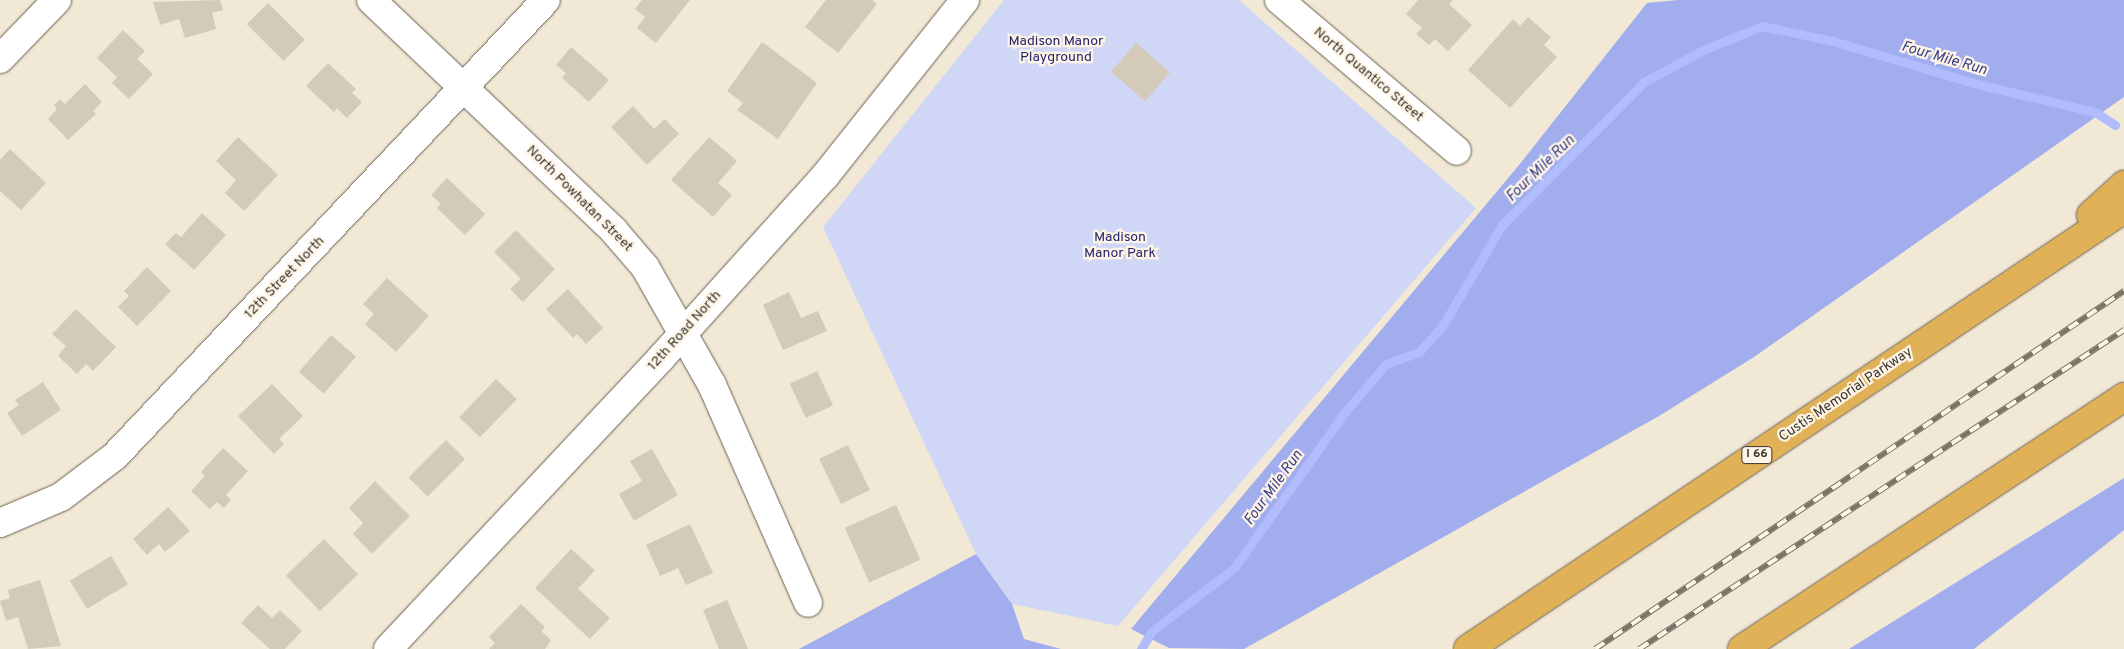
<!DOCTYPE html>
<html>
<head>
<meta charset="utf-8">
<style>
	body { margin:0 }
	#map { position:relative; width:2124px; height:649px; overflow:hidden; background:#f2e8d6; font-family:Overpass,sans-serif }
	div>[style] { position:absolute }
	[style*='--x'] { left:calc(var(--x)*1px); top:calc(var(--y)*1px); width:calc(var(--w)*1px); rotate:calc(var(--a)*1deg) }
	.green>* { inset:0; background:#d0d7f6 }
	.forest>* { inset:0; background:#a1adec }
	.stream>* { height:9px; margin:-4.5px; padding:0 4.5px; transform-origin:4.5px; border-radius:4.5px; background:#b0bcfc }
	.building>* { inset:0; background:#d4cab9; transform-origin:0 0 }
	.roads { filter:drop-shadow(0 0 1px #6a6152) drop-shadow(0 0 1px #6a6152) }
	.minor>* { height:28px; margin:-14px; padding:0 14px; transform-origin:14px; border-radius:14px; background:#fff }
	.highway>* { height:28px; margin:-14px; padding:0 14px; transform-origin:14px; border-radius:14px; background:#e1b158 }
	.rail>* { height:5.5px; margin-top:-2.75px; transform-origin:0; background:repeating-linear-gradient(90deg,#fef5e7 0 11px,#797368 0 22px); box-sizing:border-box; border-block:1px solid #797368 }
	span { translate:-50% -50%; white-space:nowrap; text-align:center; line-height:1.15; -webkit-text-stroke:4.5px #fef5e7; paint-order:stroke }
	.shield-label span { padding:1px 4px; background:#fef5e7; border:1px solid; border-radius:4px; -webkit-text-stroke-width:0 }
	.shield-label { font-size:12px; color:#39352e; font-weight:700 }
	.park-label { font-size:14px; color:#23256d }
	.street-label { font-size:14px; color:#39352e }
	.water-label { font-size:15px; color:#393f89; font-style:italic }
</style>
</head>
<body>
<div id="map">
	<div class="green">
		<div style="clip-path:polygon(1004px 0,1239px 0,1476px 208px,1118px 626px,1012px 604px,976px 554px,823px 227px)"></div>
	</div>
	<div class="forest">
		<div style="clip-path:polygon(1678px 0,2124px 0,2124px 97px,1754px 357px,1659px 416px,1244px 649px,1169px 648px,1131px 629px,1519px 165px,1647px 3px)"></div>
		<div style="clip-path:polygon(2124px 478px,2124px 530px,1974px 649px,1849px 649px)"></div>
		<div style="clip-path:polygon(976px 554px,1012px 604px,1024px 639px,1061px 649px,799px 649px)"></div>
	</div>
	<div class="stream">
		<div style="--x:1141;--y:649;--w:21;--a:-59"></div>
		<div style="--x:1152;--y:631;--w:103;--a:-37.5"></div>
		<div style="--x:1234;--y:568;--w:191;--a:-54.6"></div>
		<div style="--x:1345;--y:412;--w:63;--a:-49.5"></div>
		<div style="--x:1386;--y:364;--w:35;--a:-20"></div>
		<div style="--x:1419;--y:352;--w:36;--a:-48"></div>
		<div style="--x:1443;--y:325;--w:116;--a:-59.5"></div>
		<div style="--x:1502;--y:225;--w:202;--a:-45.2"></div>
		<div style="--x:1644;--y:82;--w:69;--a:-28.4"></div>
		<div style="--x:1705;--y:49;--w:61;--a:-22"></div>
		<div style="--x:1762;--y:26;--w:73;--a:11.9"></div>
		<div style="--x:1833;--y:41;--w:150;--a:16.6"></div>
		<div style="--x:1977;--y:84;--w:121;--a:13.3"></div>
		<div style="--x:2095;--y:112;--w:24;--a:33"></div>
	</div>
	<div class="building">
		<div style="clip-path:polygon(220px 0,223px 10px,212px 13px,216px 29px,185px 38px,179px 19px,160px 25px,153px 2px)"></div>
		<div style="clip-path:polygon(642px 0,690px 0,656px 43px,637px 28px,645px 17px,635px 9px)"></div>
		<div style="clip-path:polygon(826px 0,872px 0,877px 4px,838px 53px,805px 27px)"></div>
		<div style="clip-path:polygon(1418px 0,1453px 0,1449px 4px,1472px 25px,1448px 51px,1435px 39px,1429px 45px,1416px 34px,1422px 28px,1406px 14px)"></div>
		<div style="left:268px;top:3px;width:52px;height:30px;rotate:45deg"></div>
		<div style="clip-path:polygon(1528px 17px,1551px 37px,1544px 45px,1557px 57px,1510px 108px,1468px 70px,1513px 19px,1520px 26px)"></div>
		<div style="clip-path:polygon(123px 30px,145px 51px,137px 59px,153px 74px,129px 99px,112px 83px,117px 77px,97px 58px)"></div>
		<div style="clip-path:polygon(762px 42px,817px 83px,778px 139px,737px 110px,743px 103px,727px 91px)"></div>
		<div style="left:1136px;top:43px;width:45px;height:38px;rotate:41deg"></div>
		<div style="clip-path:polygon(571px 47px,609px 80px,589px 102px,562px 78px,566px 73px,556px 65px)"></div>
		<div style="clip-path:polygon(328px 63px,356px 89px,352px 93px,362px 102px,347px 118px,337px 108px,334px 112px,306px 86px)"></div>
		<div style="clip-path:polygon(85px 84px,102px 102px,93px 111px,96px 114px,68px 140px,48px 119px,57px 109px,54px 105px,60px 99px,65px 104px)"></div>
		<div style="clip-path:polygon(633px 106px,654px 129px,665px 119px,679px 134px,647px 165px,611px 127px)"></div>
		<div style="clip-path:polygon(238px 137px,278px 175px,244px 211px,225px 193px,236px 180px,216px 161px)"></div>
		<div style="clip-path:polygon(709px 137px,737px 161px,718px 183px,732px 195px,713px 217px,671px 180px)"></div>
		<div style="clip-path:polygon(10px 149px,46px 183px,21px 210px,0 191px,0 160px)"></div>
		<div style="clip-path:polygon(447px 178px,485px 214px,465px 235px,437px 208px,441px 204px,431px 195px)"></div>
		<div style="clip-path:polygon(202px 213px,226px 235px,194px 270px,165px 244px,176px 233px,181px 237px)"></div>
		<div style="clip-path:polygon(516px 230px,555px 269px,523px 302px,510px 289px,521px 279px,494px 252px)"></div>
		<div style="clip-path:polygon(147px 267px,171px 291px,137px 326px,118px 307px,129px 296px,124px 291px)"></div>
		<div style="clip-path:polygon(387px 278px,429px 316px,396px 352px,365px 324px,374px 314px,363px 304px)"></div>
		<div style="clip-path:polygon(568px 289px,603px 328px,586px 344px,577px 334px,573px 338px,546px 309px)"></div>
		<div style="clip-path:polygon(789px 292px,801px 318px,818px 311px,827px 331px,783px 350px,763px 305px)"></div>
		<div style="clip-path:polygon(76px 309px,116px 347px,93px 371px,86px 364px,77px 374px,58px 356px,66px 346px,52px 334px)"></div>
		<div style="left:331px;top:335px;width:33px;height:49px;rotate:41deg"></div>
		<div style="left:817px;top:371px;width:38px;height:30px;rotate:65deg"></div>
		<div style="left:496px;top:379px;width:29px;height:53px;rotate:44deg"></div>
		<div style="clip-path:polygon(43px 382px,61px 410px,22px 436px,7px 413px,19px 405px,15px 400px)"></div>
		<div style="clip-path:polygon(272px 384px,303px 416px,279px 439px,284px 444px,274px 454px,238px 416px)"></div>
		<div style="left:446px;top:440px;width:27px;height:53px;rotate:45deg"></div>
		<div style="left:848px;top:445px;width:50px;height:32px;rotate:64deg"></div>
		<div style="clip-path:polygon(223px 448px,248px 471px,226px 495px,231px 500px,224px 508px,217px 502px,210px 509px,191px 491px,205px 476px,201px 472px)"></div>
		<div style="clip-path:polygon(652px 449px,678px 495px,634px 521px,619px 494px,642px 481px,630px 461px)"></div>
		<div style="clip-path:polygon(375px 481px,410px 516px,372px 554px,353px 534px,363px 523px,349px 508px)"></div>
		<div style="left:896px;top:505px;width:60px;height:56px;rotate:66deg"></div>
		<div style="clip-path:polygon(168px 507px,190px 531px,165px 552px,159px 544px,147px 555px,133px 539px)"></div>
		<div style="clip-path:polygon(690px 524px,713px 573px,686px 585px,678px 568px,660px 576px,646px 545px)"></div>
		<div style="left:324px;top:539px;width:49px;height:53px;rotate:46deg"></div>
		<div style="clip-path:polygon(571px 549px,595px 570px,578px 589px,610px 618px,590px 639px,535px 588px)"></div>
		<div style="left:111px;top:556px;width:33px;height:48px;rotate:59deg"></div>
		<div style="clip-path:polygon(40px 580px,61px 646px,28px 649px,18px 617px,6px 621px,0 601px,10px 598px,8px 590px)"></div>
		<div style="clip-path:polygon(727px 600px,748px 649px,719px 649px,703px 610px)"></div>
		<div style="clip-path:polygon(521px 604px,545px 627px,541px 631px,551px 640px,545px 649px,489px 649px,495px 643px,489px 637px)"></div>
		<div style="clip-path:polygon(258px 605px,272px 618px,280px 610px,302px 631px,285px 649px,270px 649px,241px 623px)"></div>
	</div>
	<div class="roads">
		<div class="minor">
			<div style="--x:371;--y:0;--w:335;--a:43.5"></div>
			<div style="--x:614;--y:231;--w:48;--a:49.3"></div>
			<div style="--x:645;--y:267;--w:136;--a:60.4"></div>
			<div style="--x:712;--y:385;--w:238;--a:66.2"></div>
			<div style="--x:1279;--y:0;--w:233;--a:40.3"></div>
			<div style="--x:0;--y:59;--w:82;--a:-46"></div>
			<div style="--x:0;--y:523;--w:66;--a:-23.1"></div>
			<div style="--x:61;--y:497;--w:68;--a:-37.2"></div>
			<div style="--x:115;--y:456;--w:627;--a:-46.61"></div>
			<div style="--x:388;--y:649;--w:399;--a:-46.8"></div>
			<div style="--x:661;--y:358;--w:245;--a:-48"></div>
			<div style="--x:825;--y:176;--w:225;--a:-51.5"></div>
		</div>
		<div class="highway">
			<div style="--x:2091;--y:215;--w:45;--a:-42.3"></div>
			<div style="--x:1468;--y:649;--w:790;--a:-33.85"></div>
			<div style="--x:1742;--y:649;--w:458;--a:-33.4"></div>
		</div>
	</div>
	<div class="rail">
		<div style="--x:1595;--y:649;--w:639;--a:-34.09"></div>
		<div style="--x:1639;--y:649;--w:581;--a:-33.33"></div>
	</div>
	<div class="shield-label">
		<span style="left:1757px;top:455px">I 66</span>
	</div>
	<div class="park-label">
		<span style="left:1056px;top:50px">Madison Manor<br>Playground</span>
		<span style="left:1120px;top:246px">Madison<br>Manor Park</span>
	</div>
	<div class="street-label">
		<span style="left:1368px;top:75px;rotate:40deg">North Quantico Street</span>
		<span style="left:579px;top:199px;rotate:45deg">North Powhatan Street</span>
		<span style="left:285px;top:278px;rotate:-46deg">12th Street North</span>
		<span style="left:685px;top:331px;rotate:-48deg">12th Road North</span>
		<span style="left:1846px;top:395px;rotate:-34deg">Custis Memorial Parkway</span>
	</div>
	<div class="water-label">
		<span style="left:1944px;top:59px;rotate:16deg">Four Mile Run</span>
		<span style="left:1541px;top:169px;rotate:-44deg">Four Mile Run</span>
		<span style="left:1274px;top:488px;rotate:-54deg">Four Mile Run</span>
	</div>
</div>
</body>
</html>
